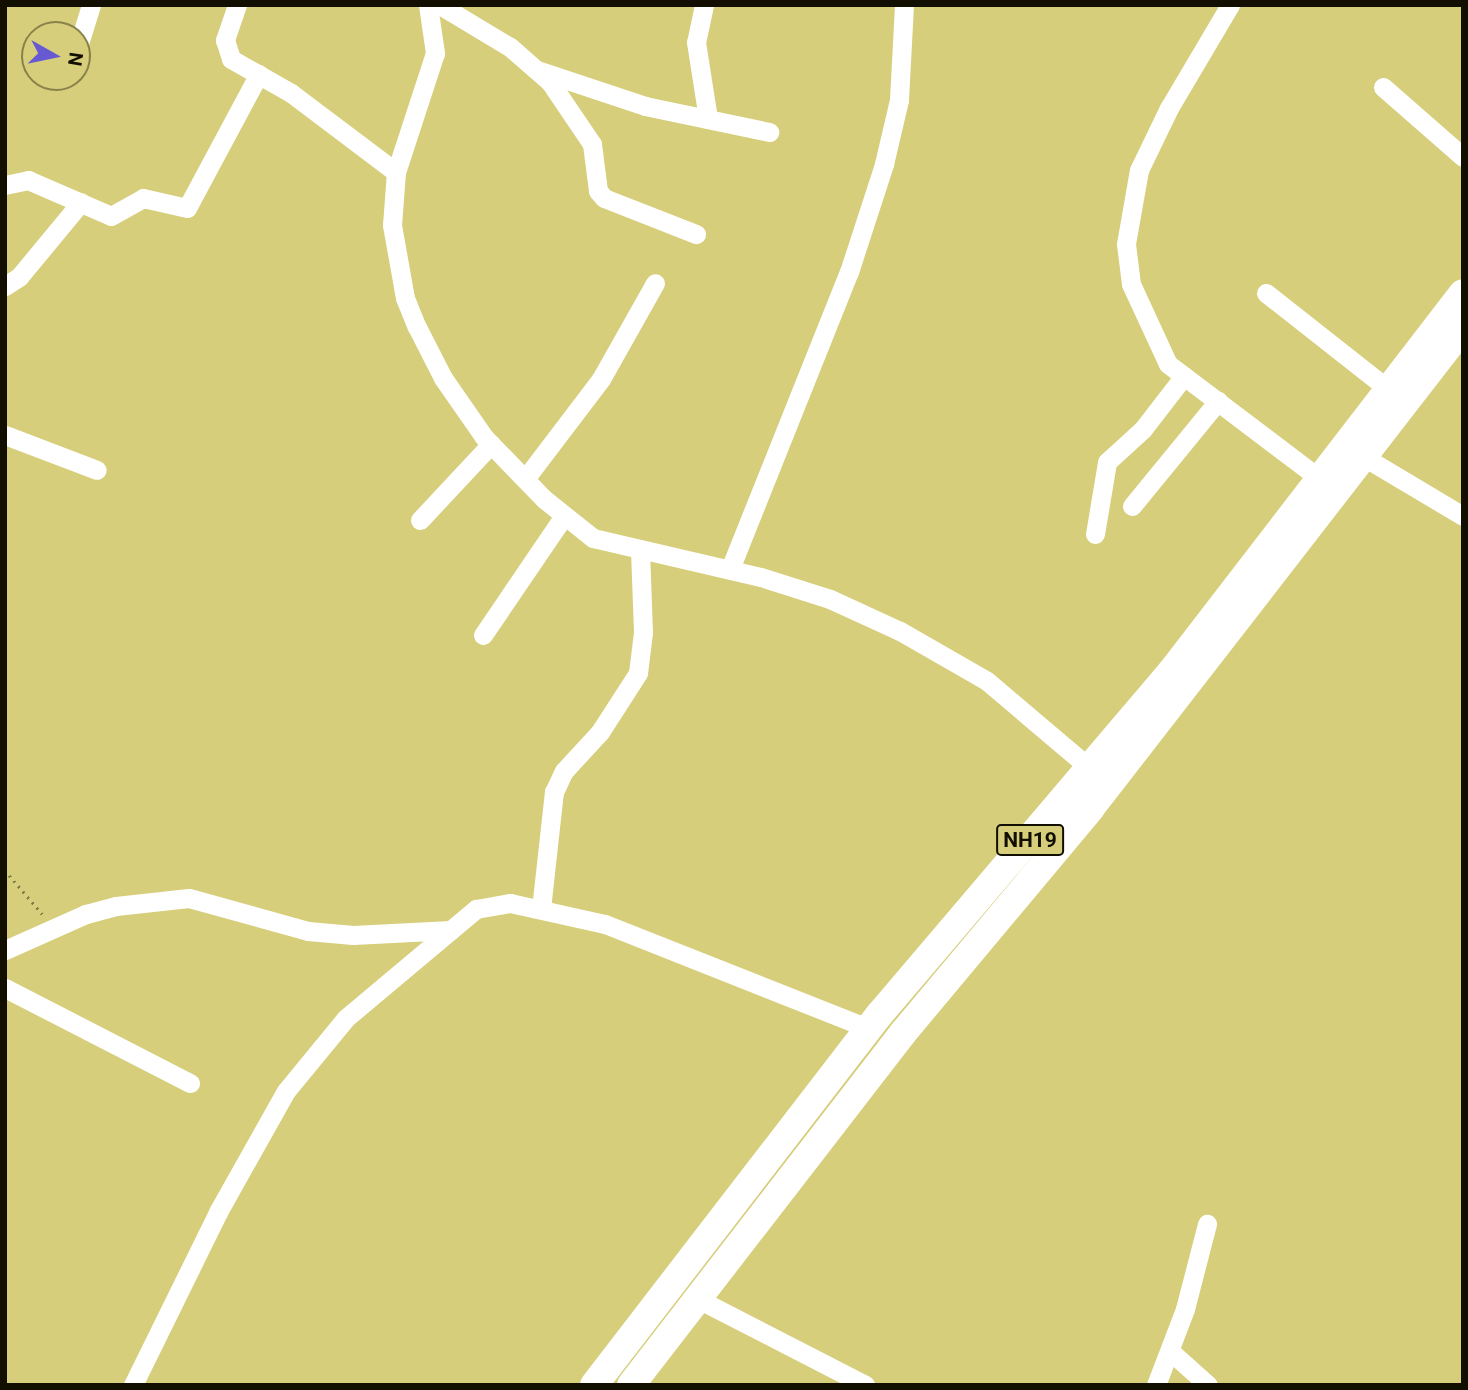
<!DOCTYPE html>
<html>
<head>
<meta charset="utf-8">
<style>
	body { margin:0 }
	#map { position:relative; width:1468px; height:1390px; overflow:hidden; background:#d6ce7b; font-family:Roboto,sans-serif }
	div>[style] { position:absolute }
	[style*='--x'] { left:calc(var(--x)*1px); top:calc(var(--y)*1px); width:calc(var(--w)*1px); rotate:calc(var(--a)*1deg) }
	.path>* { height:2.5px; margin-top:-1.25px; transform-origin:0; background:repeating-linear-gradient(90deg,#827c46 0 2px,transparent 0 7px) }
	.minor>* { height:19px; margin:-9.5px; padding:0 9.5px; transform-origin:9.5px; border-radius:9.5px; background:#fff }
	.highway>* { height:28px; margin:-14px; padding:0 14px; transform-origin:14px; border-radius:14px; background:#fff }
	span { translate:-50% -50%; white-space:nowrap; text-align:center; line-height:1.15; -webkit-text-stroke:5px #d6ce7b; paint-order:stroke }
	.shield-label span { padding:2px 5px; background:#d6ce7b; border:2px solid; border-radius:5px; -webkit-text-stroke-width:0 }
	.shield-label { font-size:21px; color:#120f00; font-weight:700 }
	.frame { position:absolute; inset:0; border:7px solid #120f00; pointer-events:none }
	.north { position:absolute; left:21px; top:21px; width:70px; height:70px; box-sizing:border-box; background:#d6ce7b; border:2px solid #88824a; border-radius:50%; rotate:99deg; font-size:19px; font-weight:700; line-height:28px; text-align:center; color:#120f00 }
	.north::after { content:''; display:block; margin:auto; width:24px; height:32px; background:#6659d2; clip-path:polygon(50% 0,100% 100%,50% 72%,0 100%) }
</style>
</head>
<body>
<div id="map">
	<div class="path">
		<div style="--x:5;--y:870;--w:60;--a:49.7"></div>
	</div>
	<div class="minor">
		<div style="--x:237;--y:5;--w:37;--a:109"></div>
		<div style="--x:225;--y:40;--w:20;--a:72"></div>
		<div style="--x:231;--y:59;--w:69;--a:29.5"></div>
		<div style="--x:291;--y:93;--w:131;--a:37"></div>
		<div style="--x:428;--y:5;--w:49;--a:81.7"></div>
		<div style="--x:435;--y:53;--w:125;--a:108.1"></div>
		<div style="--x:396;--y:172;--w:53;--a:94.3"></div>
		<div style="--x:392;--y:225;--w:74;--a:79.9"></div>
		<div style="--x:405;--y:298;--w:31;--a:68"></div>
		<div style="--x:417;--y:327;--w:57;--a:63"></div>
		<div style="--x:443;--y:378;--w:72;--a:55.2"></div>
		<div style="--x:484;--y:437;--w:86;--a:45.9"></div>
		<div style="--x:544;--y:499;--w:63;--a:38.5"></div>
		<div style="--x:593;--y:538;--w:172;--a:13.1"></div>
		<div style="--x:761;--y:577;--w:72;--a:17.7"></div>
		<div style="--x:830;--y:599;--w:77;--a:24.6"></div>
		<div style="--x:900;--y:631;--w:100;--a:29.9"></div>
		<div style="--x:987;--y:681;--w:138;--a:40.3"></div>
		<div style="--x:440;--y:5;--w:82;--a:31"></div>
		<div style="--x:510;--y:47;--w:53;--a:41.2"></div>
		<div style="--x:550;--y:82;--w:75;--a:55.9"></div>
		<div style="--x:592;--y:144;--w:47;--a:82.7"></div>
		<div style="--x:598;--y:191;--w:9;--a:49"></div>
		<div style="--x:604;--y:198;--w:99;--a:21.4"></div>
		<div style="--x:704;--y:5;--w:38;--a:102"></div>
		<div style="--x:696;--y:42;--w:78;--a:81.1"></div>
		<div style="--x:1230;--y:5;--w:120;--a:120.6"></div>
		<div style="--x:1169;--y:108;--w:69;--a:115.8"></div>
		<div style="--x:1139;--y:170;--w:75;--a:100"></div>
		<div style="--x:1126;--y:244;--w:40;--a:82.9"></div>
		<div style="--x:1131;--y:284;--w:88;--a:65.2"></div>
		<div style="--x:1168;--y:364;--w:189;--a:37.1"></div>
		<div style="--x:77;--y:50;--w:47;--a:-72.7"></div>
		<div style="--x:540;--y:71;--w:111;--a:18.4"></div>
		<div style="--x:645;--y:106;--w:127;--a:11.8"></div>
		<div style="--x:1383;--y:87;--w:106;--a:41.2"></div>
		<div style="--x:5;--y:185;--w:24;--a:-12"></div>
		<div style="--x:28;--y:180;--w:90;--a:23.4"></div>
		<div style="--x:111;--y:216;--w:37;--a:-29"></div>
		<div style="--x:143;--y:198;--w:45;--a:12.8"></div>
		<div style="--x:187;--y:208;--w:152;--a:-61.8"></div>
		<div style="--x:5;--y:286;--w:17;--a:-33"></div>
		<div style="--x:19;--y:277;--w:97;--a:-50.4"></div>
		<div style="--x:1266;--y:293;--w:155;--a:38.2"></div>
		<div style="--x:5;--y:435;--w:98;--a:20.8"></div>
		<div style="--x:1364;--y:457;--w:115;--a:30.8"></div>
		<div style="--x:525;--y:479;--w:126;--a:-52.8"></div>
		<div style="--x:601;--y:379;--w:110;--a:-60.6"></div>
		<div style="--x:1132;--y:506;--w:136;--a:-50.7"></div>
		<div style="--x:420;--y:520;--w:104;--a:-46.9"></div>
		<div style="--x:1095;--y:534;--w:73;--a:-80.5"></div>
		<div style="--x:1107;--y:462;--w:49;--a:-42.5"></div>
		<div style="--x:1143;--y:429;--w:67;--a:-52.3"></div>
		<div style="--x:730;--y:569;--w:320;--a:-68.2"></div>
		<div style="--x:849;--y:272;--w:114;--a:-72"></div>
		<div style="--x:884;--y:164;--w:66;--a:-76.8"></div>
		<div style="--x:899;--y:100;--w:95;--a:-87"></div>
		<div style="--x:483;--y:635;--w:144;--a:-55.8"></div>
		<div style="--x:541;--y:909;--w:118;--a:-83.7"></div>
		<div style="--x:554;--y:792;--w:23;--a:-65"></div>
		<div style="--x:564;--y:771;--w:53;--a:-47.3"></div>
		<div style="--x:600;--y:732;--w:70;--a:-57.2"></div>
		<div style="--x:638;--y:673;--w:41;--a:-83"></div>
		<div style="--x:643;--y:632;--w:82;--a:-92.1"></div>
		<div style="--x:5;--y:950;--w:89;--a:-24"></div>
		<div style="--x:86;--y:914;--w:31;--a:-15"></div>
		<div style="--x:116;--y:906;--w:73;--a:-6.3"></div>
		<div style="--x:189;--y:898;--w:123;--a:15.5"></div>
		<div style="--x:308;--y:931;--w:45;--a:5.1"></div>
		<div style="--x:353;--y:935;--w:98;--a:-2.9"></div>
		<div style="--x:5;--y:988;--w:208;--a:27.2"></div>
		<div style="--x:698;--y:1299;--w:188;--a:27.2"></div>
		<div style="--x:1170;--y:1351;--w:51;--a:41.8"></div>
		<div style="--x:133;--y:1385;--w:193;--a:-63.8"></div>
		<div style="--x:218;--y:1212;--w:139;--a:-60.7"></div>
		<div style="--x:286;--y:1091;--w:94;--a:-50.6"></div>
		<div style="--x:346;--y:1018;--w:170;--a:-40"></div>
		<div style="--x:476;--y:909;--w:35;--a:-10"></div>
		<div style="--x:510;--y:903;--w:97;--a:12.5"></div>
		<div style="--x:605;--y:924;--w:283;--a:21.6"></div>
		<div style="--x:1156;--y:1385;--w:81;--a:-69.1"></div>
		<div style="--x:1185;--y:1309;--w:88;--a:-75.5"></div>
	</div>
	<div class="highway">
		<div style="--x:594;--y:1385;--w:467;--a:-52.4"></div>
		<div style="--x:879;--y:1015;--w:450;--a:-49.6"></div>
		<div style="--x:1171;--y:672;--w:478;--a:-52.4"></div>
		<div style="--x:631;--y:1385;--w:445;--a:-52.3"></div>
		<div style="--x:903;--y:1033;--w:292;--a:-50.1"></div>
		<div style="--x:1090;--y:809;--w:609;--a:-52.21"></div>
	</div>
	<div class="shield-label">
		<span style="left:1030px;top:840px">NH19</span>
	</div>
	<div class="frame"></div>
	<div class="north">N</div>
</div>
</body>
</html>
